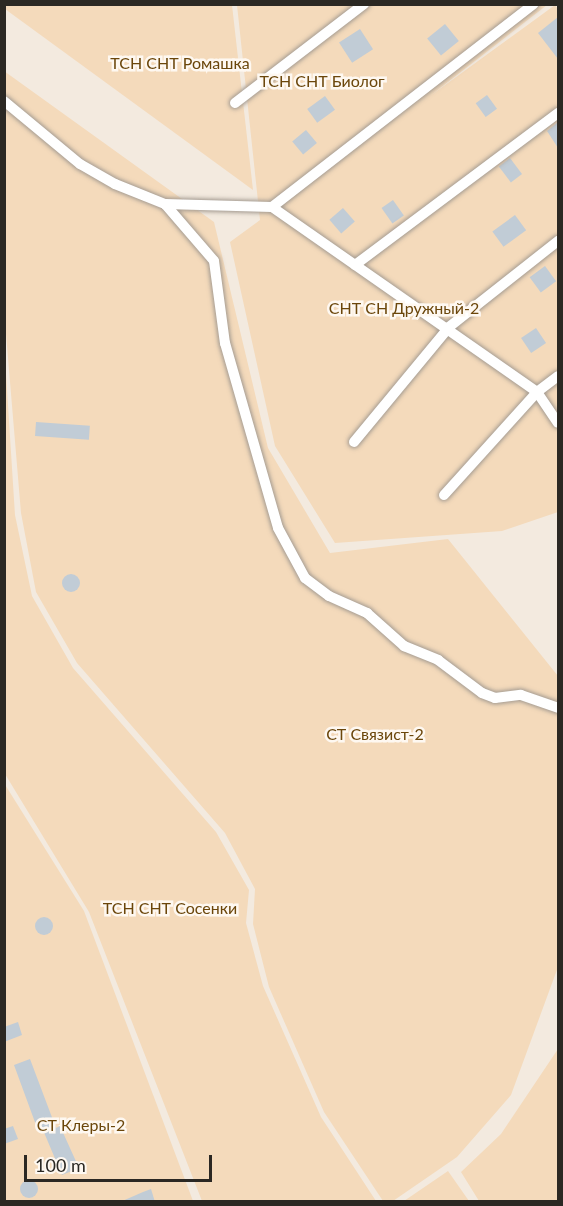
<!DOCTYPE html>
<html>
<head>
<meta charset="utf-8">
<style>
	body { margin:0 }
	#map { position:relative; width:563px; height:1206px; overflow:hidden; background:#f3eadf; font-family:Lato,sans-serif }
	div>[style] { position:absolute }
	[style*='--x'] { left:calc(var(--x)*1px); top:calc(var(--y)*1px); width:calc(var(--w)*1px); rotate:calc(var(--a)*1deg) }
	.green>* { inset:0; background:#f4dabb }
	.building>* { inset:0; background:#c1ccd6; transform-origin:0 0 }
	.round { border-radius:50% }
	.roads { filter:drop-shadow(0 0 2px #a59c92) drop-shadow(0 0 2px #a59c92) }
	.minor>* { height:10px; margin:-5px; padding:0 5px; transform-origin:5px; border-radius:5px; background:#fff }
	span { translate:-50% -50%; white-space:nowrap; text-align:center; line-height:1.15; -webkit-text-stroke:5px #fef8f1; paint-order:stroke }
	.park-label { font-size:16px; color:#6b460a }
	.frame { position:absolute; inset:0; border:6px solid #2b2823; pointer-events:none }
	.scale { position:absolute; left:24px; top:1155px; width:188px; height:27px; box-sizing:border-box; border:3px solid #2b2823; border-top:0; padding-left:8px; font-size:18px; line-height:21px; white-space:nowrap; color:#2b2823; -webkit-text-stroke:4px #fef8f1; paint-order:stroke }
</style>
</head>
<body>
<div id="map">
	<div class="green">
		<div style="clip-path:polygon(5px 4px,232px 5px,253px 190px,5px 9px)"></div>
		<div style="clip-path:polygon(237px 5px,547px 5px,430px 96px,555px 5px,558px 9px,558px 512px,502px 531px,335px 543px,275px 446px,230px 242px,260px 220px)"></div>
		<div style="clip-path:polygon(4px 71px,214px 222px,268px 448px,330px 553px,448px 539px,558px 676px,558px 967px,511px 1095px,457px 1157px,393px 1201px,383px 1201px,324px 1112px,269px 987px,253px 924px,255px 889px,225px 833px,77px 663px,36px 592px,21px 513px,4px 310px)"></div>
		<div style="clip-path:polygon(5px 358px,15px 515px,32px 596px,73px 668px,216px 832px,249px 890px,246px 923px,263px 986px,321px 1117px,376px 1201px,202px 1201px,89px 912px,5px 774px)"></div>
		<div style="clip-path:polygon(4px 783px,84px 911px,193px 1201px,5px 1201px)"></div>
		<div style="clip-path:polygon(558px 1049px,558px 1201px,479px 1201px,461px 1172px,501px 1134px)"></div>
		<div style="clip-path:polygon(448px 1171px,469px 1201px,404px 1201px)"></div>
	</div>
	<div class="building">
		<div style="clip-path:polygon(558px 17px,558px 59px,538px 33px)"></div>
		<div style="left:445px;top:24px;width:22px;height:23px;rotate:51deg"></div>
		<div style="left:360px;top:29px;width:24px;height:25px;rotate:57deg"></div>
		<div style="left:487px;top:95px;width:17px;height:14px;rotate:54deg"></div>
		<div style="left:325px;top:96px;width:17px;height:22px;rotate:54deg"></div>
		<div style="clip-path:polygon(558px 122px,558px 148px,547px 131px)"></div>
		<div style="left:306px;top:130px;width:17px;height:18px;rotate:50deg"></div>
		<div style="left:510px;top:158px;width:20px;height:14px;rotate:53deg"></div>
		<div style="left:393px;top:200px;width:19px;height:14px;rotate:55deg"></div>
		<div style="left:343px;top:208px;width:18px;height:18px;rotate:49deg"></div>
		<div style="left:515px;top:215px;width:19px;height:28px;rotate:54deg"></div>
		<div style="left:545px;top:266px;width:19px;height:19px;rotate:54deg"></div>
		<div style="left:536px;top:328px;width:18px;height:18px;rotate:56deg"></div>
		<div style="left:36px;top:422px;width:54px;height:14px;rotate:4deg"></div>
		<div class="round" style="left:62px;top:574px;width:18px;height:18px"></div>
		<div class="round" style="left:35px;top:917px;width:18px;height:18px"></div>
		<div style="clip-path:polygon(18px 1022px,22px 1035px,4px 1042px,4px 1027px)"></div>
		<div style="clip-path:polygon(30px 1059px,56px 1128px,60px 1126px,79px 1168px,62px 1175px,40px 1123px,36px 1125px,14px 1065px)"></div>
		<div style="clip-path:polygon(13px 1126px,18px 1139px,4px 1144px,4px 1129px)"></div>
		<div class="round" style="left:20px;top:1180px;width:18px;height:18px"></div>
		<div style="clip-path:polygon(151px 1189px,155px 1202px,120px 1202px,143px 1192px)"></div>
	</div>
	<div class="roads">
		<div class="minor">
			<div style="--x:4;--y:101;--w:99;--a:39.7"></div>
			<div style="--x:80;--y:164;--w:40;--a:29.7"></div>
			<div style="--x:115;--y:184;--w:54;--a:21.8"></div>
			<div style="--x:165;--y:204;--w:107;--a:1.6"></div>
			<div style="--x:272;--y:207;--w:331;--a:-37.8"></div>
			<div style="--x:235;--y:103;--w:163;--a:-37.5"></div>
			<div style="--x:165;--y:204;--w:75;--a:49.3"></div>
			<div style="--x:214;--y:261;--w:83;--a:82.4"></div>
			<div style="--x:225;--y:343;--w:192;--a:74"></div>
			<div style="--x:278;--y:528;--w:57;--a:61.6"></div>
			<div style="--x:305;--y:578;--w:30;--a:37"></div>
			<div style="--x:329;--y:596;--w:42;--a:24.1"></div>
			<div style="--x:367;--y:613;--w:50;--a:41.7"></div>
			<div style="--x:404;--y:646;--w:37;--a:22"></div>
			<div style="--x:438;--y:660;--w:55;--a:36.9"></div>
			<div style="--x:482;--y:693;--w:14;--a:21"></div>
			<div style="--x:495;--y:698;--w:26;--a:-7"></div>
			<div style="--x:521;--y:695;--w:39;--a:19"></div>
			<div style="--x:272;--y:207;--w:323;--a:34.9"></div>
			<div style="--x:537;--y:392;--w:37;--a:56"></div>
			<div style="--x:355;--y:265;--w:254;--a:-36.8"></div>
			<div style="--x:354;--y:442;--w:149;--a:-50.4"></div>
			<div style="--x:449;--y:327;--w:139;--a:-38.3"></div>
			<div style="--x:444;--y:495;--w:139;--a:-47.9"></div>
			<div style="--x:537;--y:392;--w:26;--a:-37"></div>
		</div>
	</div>
	<div class="park-label">
		<span style="left:180px;top:63px">ТСН СНТ Ромашка</span>
		<span style="left:322px;top:81px">ТСН СНТ Биолог</span>
		<span style="left:404px;top:308px">СНТ СН Дружный-2</span>
		<span style="left:375px;top:734px">СТ Связист-2</span>
		<span style="left:170px;top:908px">ТСН СНТ Сосенки</span>
		<span style="left:81px;top:1125px">СТ Клеры-2</span>
	</div>
	<div class="frame"></div>
	<div class="scale">100 m</div>
</div>
</body>
</html>
